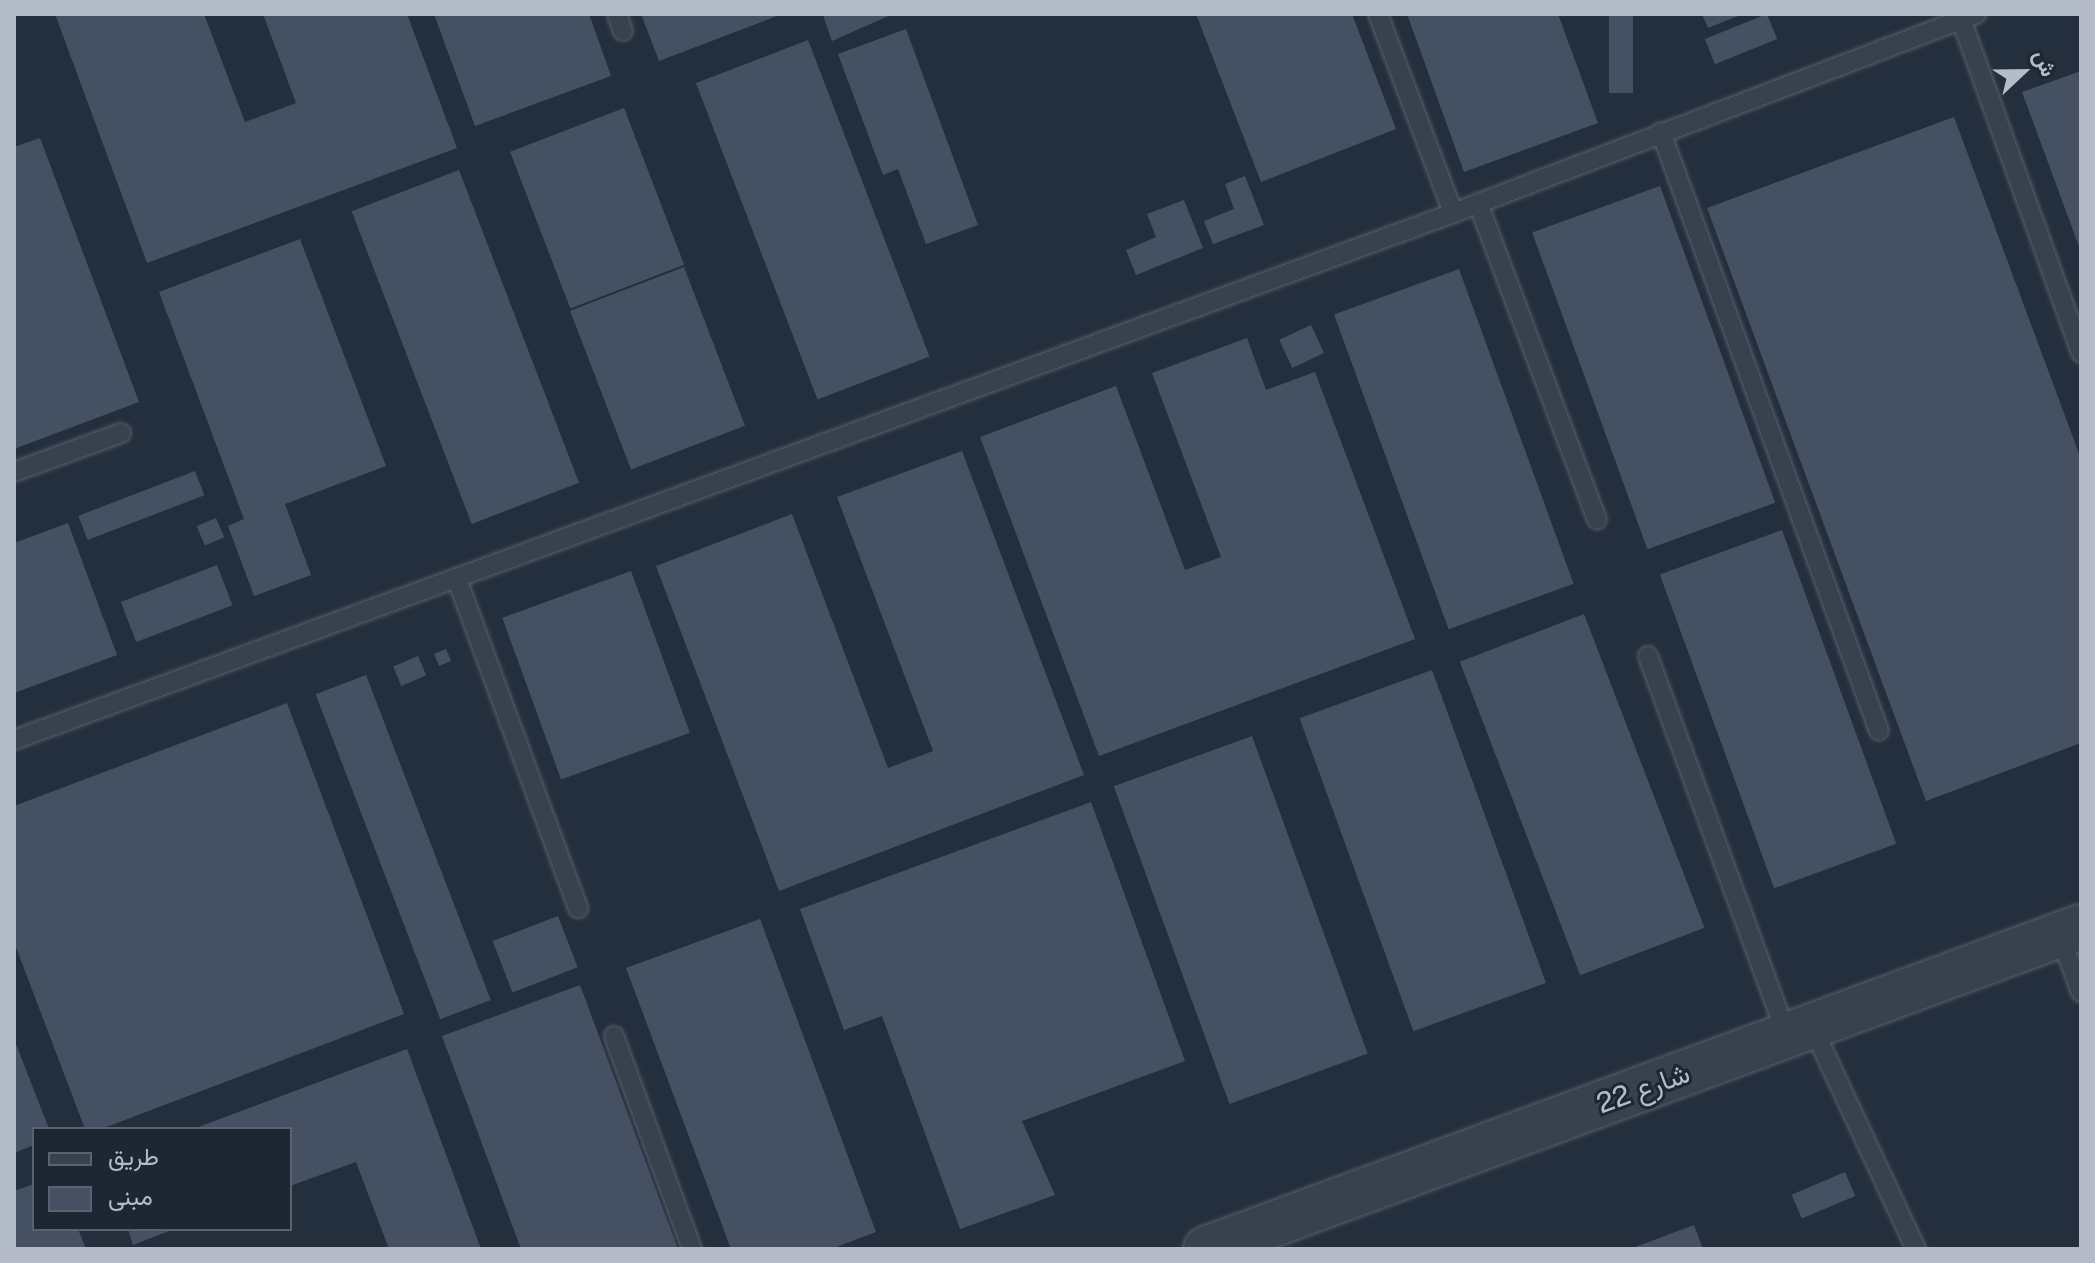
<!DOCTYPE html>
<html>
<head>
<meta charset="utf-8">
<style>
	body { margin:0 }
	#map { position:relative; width:2095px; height:1263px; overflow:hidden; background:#242f3e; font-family:"Public Sans",Vazirmatn,sans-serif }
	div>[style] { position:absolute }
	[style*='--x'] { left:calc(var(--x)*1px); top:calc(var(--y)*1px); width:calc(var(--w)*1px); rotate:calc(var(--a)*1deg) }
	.building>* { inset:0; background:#455162; transform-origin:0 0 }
	.roads { filter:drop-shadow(0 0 2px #565f6c) drop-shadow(0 0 2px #565f6c) }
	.service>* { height:18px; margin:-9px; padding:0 9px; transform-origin:9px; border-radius:9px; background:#38414e }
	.tertiary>* { height:44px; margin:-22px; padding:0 22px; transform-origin:22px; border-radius:22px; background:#38414e }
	span { translate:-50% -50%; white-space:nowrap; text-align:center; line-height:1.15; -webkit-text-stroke:6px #1d2633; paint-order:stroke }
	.street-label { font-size:28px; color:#b4bcc9 }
	.frame { position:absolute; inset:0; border:16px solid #b4bcc9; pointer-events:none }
	.legend { position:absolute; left:32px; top:1127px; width:260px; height:104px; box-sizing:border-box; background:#1d2633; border:2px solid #59626f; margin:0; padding:10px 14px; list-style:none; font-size:24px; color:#b4bcc9 }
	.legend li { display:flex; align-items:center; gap:16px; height:40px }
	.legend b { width:40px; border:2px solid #59626f }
	.north { position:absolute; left:1983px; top:32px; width:80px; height:80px; -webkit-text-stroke:6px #1d2633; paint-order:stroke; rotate:68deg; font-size:22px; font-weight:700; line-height:32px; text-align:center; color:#b4bcc9 }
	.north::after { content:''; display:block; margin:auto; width:28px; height:36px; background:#b4bcc9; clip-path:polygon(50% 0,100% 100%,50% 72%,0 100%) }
</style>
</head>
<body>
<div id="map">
	<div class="building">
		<div style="clip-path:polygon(55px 14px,204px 14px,245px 122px,296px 103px,263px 14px,407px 14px,457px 148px,147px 263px)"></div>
		<div style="clip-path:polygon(434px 14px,589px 14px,611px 76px,475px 126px)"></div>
		<div style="clip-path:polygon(641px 14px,782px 14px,659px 61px)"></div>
		<div style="clip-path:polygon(893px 14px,832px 41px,823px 15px,826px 14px)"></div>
		<div style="clip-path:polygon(1196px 14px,1352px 14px,1396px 129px,1261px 182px)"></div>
		<div style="clip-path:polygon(1407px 14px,1558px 14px,1598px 123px,1464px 172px)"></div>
		<div style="left:1609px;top:14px;width:24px;height:79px"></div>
		<div style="clip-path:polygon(1702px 14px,1743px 14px,1708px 28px)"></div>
		<div style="left:1767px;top:14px;width:27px;height:67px;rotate:68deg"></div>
		<div style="clip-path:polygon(906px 29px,978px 225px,926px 244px,898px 169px,883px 175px,838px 54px)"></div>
		<div style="left:808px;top:40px;width:339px;height:120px;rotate:69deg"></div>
		<div style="clip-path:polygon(2081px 71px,2081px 252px,2022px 92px)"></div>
		<div style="left:624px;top:108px;width:168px;height:122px;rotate:69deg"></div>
		<div style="clip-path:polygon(1954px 117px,2081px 459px,2081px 743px,1926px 801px,1707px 208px)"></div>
		<div style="clip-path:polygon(40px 138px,139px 402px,14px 449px,14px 147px)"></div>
		<div style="left:459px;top:170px;width:335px;height:115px;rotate:69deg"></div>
		<div style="clip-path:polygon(1245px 176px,1264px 225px,1213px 244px,1204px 221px,1234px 209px,1225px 184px)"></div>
		<div style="left:1660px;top:186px;width:337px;height:136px;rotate:70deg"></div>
		<div style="clip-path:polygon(1184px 200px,1203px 248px,1136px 275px,1126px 250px,1156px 237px,1147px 214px)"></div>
		<div style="clip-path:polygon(300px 239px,386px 466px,285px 504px,311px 575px,254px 596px,228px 526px,244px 519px,159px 292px)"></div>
		<div style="left:684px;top:267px;width:170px;height:122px;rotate:69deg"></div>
		<div style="left:1459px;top:269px;width:335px;height:133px;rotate:70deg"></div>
		<div style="left:1311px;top:325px;width:31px;height:35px;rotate:65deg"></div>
		<div style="clip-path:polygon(1247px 338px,1266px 390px,1315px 372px,1415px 639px,1099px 756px,980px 437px,1116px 386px,1185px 570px,1221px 557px,1152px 373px)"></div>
		<div style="clip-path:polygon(962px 451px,1084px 775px,779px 891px,656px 566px,792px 514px,888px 768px,933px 751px,837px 497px)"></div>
		<div style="left:195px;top:471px;width:26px;height:125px;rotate:69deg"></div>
		<div style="left:216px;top:518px;width:21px;height:21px;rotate:67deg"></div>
		<div style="clip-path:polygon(68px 523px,117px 655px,14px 693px,14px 543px)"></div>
		<div style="left:1782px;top:530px;width:334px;height:130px;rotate:70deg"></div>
		<div style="left:217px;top:565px;width:43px;height:103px;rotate:69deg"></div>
		<div style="left:631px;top:571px;width:172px;height:137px;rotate:70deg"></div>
		<div style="left:1584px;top:614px;width:336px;height:133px;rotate:69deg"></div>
		<div style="left:446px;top:649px;width:13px;height:13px;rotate:67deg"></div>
		<div style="left:418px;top:656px;width:21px;height:27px;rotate:67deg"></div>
		<div style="left:1432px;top:670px;width:333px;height:141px;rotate:70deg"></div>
		<div style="left:366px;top:675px;width:348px;height:54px;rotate:69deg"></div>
		<div style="clip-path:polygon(287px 703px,404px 1014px,101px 1129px,85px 1129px,14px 942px,14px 806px)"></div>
		<div style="left:1252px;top:736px;width:338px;height:147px;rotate:70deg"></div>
		<div style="clip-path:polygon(1091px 802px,1185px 1061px,1022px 1121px,1055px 1195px,960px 1229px,882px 1016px,844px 1030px,800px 909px)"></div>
		<div style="left:558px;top:916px;width:55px;height:70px;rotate:69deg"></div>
		<div style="clip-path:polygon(760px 919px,876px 1232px,831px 1249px,731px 1249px,626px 968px)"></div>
		<div style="clip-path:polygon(580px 985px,678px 1249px,521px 1249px,442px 1036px)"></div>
		<div style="clip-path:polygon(14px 1039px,49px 1129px,34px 1129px,34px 1145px,14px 1153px)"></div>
		<div style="clip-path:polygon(407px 1049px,481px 1249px,389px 1249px,356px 1162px,290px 1186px,290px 1129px,193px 1129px)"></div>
		<div style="left:1845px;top:1172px;width:26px;height:58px;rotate:67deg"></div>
		<div style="clip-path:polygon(34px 1184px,34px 1229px,78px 1229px,86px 1249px,14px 1249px,14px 1191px)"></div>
		<div style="clip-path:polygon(1694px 1225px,1703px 1249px,1630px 1249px)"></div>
		<div style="clip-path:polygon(128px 1229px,174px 1229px,133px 1245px)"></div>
	</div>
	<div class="roads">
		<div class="service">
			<div style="--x:617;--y:14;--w:18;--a:71"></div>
			<div style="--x:1378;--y:14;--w:213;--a:69.3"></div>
			<div style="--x:1961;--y:19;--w:355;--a:70.2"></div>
			<div style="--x:1661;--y:132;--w:637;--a:70"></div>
			<div style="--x:1478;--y:203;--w:338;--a:69.4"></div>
			<div style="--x:14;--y:472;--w:114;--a:-20"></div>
			<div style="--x:457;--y:579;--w:351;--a:69.8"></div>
			<div style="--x:1648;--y:656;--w:404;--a:69.9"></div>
			<div style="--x:14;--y:740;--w:1532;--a:-20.11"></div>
			<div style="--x:1453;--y:213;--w:560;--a:-20.83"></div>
			<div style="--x:2060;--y:935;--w:61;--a:69.8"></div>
			<div style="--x:1812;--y:1026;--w:246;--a:65"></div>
			<div style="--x:614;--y:1036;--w:227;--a:69.9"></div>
		</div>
		<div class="tertiary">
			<div style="--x:1206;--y:1249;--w:932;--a:-20.2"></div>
		</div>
	</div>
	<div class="street-label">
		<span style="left:1643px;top:1088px;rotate:-20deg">شارع 22</span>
	</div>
	<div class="frame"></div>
	<ul class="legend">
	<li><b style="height:10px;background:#38414e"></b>طريق</li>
	<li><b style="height:22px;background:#455162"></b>مبنى</li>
	</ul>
	<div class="north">ش</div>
</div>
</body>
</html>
